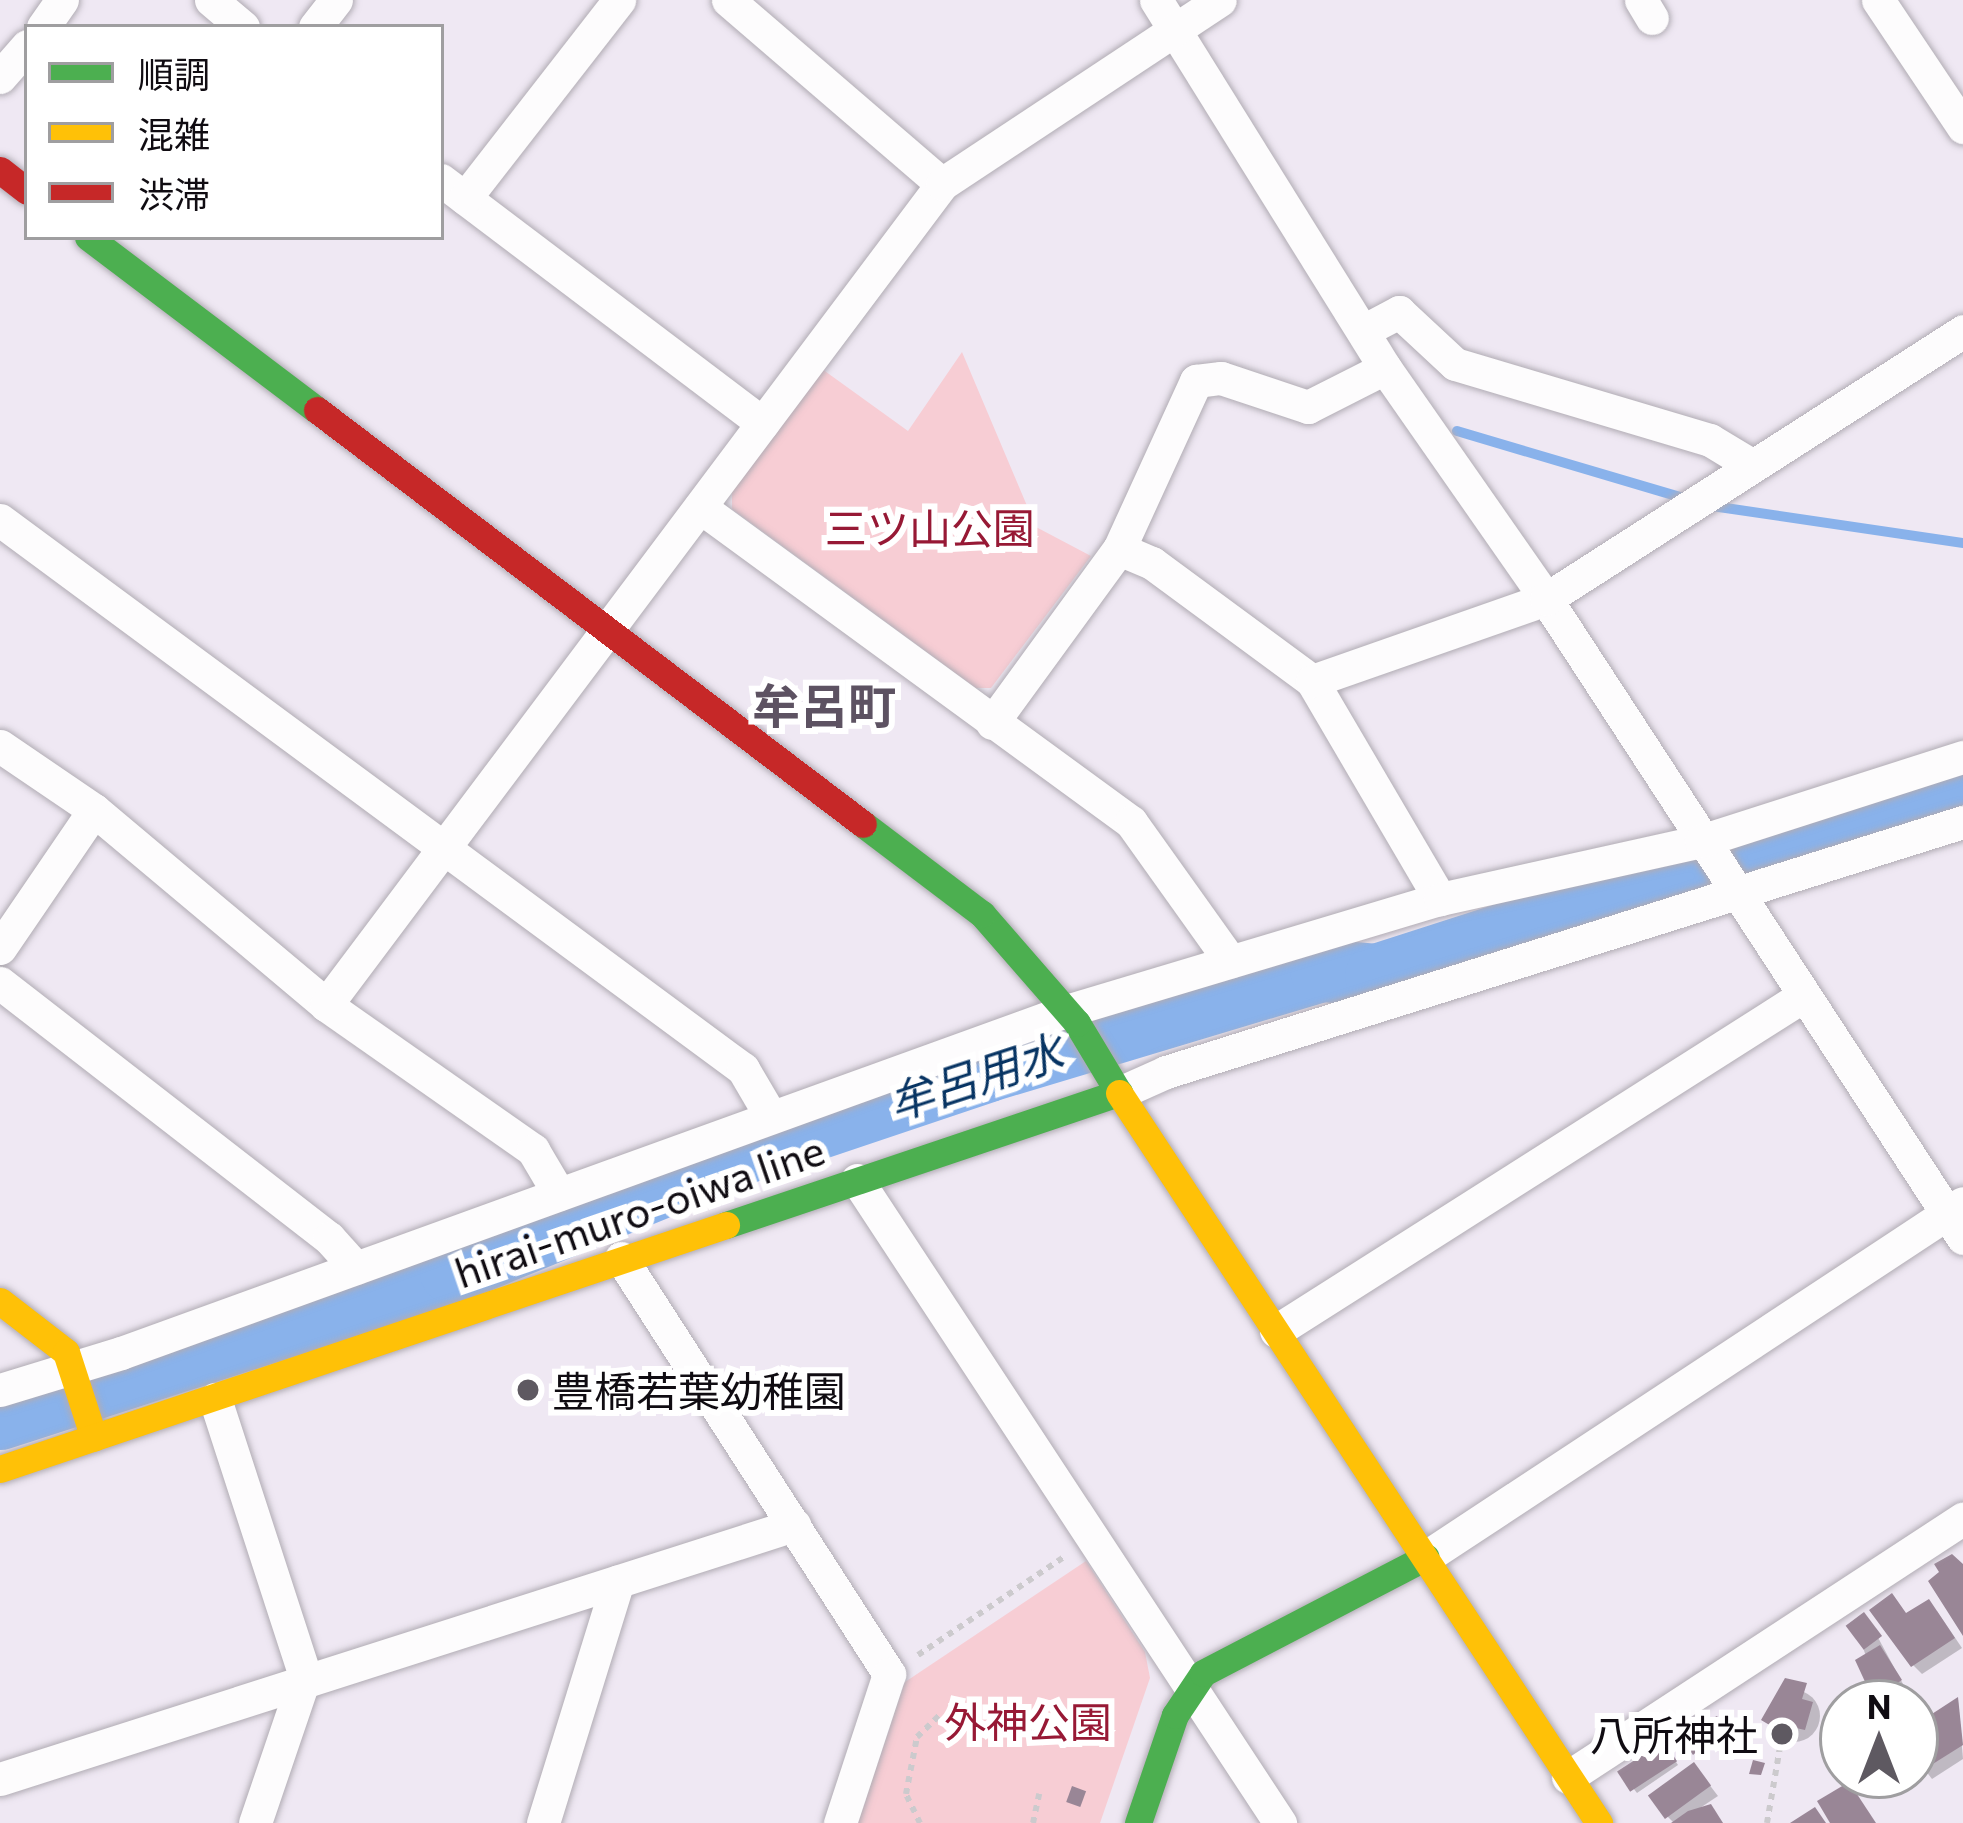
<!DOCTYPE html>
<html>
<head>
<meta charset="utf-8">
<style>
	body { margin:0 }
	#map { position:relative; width:1963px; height:1823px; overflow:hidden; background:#efe8f3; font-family:Commissioner,"Noto Sans JP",sans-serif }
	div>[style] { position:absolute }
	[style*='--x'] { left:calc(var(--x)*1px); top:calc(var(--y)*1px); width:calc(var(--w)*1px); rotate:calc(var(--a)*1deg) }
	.green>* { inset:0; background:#f7cdd4 }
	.shadow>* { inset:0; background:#0003 }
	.round { border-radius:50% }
	.stream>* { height:10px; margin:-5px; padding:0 5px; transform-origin:5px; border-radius:5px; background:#89b2eb }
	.river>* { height:63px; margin:-31.5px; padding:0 31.5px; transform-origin:31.5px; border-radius:31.5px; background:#89b2eb }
	.building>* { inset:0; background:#998696; transform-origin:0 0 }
	.path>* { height:6px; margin-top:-3px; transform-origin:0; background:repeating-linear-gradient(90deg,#cccacd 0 6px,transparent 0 12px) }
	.roads { filter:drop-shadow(0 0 3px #b1acb4) drop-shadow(0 0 3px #b1acb4) }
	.street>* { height:33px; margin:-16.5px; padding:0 16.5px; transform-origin:16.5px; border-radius:16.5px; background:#fdfcfd }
	.fast>* { height:27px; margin:-13.5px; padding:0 13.5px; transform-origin:13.5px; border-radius:13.5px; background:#4caf50 }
	.slow>* { height:27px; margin:-13.5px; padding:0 13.5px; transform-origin:13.5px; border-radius:13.5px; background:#ffc107 }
	.jam>* { height:27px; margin:-13.5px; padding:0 13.5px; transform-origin:13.5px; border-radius:13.5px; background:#c62828 }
	.dots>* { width:33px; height:33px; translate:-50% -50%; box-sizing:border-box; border:6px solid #fff; border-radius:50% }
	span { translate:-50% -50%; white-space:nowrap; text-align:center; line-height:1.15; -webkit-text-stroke:12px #fff; paint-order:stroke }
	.park-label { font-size:42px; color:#971935 }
	.street-label { font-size:42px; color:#100c12 }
	.poi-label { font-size:42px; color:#100c12 }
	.left { translate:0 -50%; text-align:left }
	.right { translate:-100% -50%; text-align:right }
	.water-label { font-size:45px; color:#073463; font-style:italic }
	.quarter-label { font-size:48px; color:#5d5262; font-weight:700 }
	.legend { position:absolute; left:24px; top:24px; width:420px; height:216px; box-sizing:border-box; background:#fff; border:3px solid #9f9ea0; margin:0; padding:15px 21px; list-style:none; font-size:36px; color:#100c12 }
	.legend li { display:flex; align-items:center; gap:24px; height:60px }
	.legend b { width:60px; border:3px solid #9f9ea0 }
	.north { position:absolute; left:1819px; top:1679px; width:120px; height:120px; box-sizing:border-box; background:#fff; border:3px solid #9f9ea0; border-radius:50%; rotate:0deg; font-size:33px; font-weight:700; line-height:48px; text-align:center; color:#100c12 }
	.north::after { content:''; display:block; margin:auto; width:42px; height:54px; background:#5e5961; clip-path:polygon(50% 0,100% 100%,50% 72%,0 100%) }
</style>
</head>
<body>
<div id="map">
	<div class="green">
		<div style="clip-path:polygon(962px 352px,1036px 527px,1091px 556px,991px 688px,976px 688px,732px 509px,732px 491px,822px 369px,908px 431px)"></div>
		<div style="clip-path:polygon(1086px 1561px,1145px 1652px,1150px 1678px,1100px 1823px,858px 1823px,905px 1682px)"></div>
	</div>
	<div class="shadow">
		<div style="clip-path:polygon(1937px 1611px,1962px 1648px,1922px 1674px,1913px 1665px,1907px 1615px)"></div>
		<div style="clip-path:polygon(1868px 1619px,1903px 1684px,1879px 1700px,1863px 1647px)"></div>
		<div class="round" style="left:1768px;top:1690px;width:52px;height:52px"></div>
		<div style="clip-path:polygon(1958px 1701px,1963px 1759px,1932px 1779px,1915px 1757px,1915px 1729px)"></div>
		<div style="clip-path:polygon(1720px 1723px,1726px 1732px,1698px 1756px,1695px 1753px)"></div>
		<div style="clip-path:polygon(1667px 1748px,1678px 1765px,1637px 1793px,1622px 1774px)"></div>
		<div style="clip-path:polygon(1702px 1775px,1718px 1796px,1694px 1812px,1723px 1823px,1674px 1823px,1666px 1815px)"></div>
	</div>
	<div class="stream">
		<div style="--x:1457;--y:431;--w:240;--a:16.5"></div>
		<div style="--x:1712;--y:506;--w:254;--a:8.4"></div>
	</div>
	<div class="river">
		<div style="--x:0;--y:1418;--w:474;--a:-17.9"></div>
		<div style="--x:451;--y:1272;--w:318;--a:-22.2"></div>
		<div style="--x:745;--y:1152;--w:256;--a:-18.6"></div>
		<div style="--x:988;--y:1070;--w:348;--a:-16.7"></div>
		<div style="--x:1321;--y:970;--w:55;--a:5.2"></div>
		<div style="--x:1376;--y:975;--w:617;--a:-17.85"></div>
	</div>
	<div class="building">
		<div style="clip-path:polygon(1952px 1554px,1963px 1564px,1963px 1636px,1928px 1581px,1939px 1572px,1934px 1564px)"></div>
		<div style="clip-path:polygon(1892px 1593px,1906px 1613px,1929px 1599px,1955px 1638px,1911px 1667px,1869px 1610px)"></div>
		<div style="left:1864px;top:1612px;width:30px;height:23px;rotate:53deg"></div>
		<div style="clip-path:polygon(1880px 1645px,1902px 1680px,1873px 1699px,1855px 1660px)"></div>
		<div style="clip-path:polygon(1785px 1678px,1807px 1683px,1802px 1699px,1813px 1702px,1805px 1730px,1796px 1728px,1793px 1739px,1761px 1720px)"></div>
		<div style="clip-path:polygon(1958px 1697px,1963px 1745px,1920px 1772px,1915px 1725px)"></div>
		<div style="clip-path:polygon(1717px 1716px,1724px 1727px,1693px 1755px,1679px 1735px)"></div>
		<div style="left:1664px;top:1741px;width:24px;height:56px;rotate:57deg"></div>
		<div style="clip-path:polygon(1753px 1760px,1765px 1763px,1761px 1775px,1749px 1774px)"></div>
		<div style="left:1694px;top:1762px;width:29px;height:57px;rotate:54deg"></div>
		<div style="clip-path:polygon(1849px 1782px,1876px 1823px,1830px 1823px,1817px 1801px)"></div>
		<div style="left:1072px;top:1786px;width:15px;height:17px;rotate:20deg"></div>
		<div style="clip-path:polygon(1711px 1804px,1723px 1823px,1671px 1823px,1688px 1811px)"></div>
		<div style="clip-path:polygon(1815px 1807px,1826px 1823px,1790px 1823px)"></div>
	</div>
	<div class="path">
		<div style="--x:918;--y:1655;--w:179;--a:-33.9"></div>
		<div style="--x:920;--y:1823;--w:32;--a:-116"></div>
		<div style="--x:906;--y:1794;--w:58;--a:-79.1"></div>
		<div style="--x:917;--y:1737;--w:35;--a:-44"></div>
		<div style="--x:1033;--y:1823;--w:30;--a:-78"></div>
		<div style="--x:1767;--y:1823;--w:89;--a:-80.3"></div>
	</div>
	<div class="roads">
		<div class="street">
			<div style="--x:211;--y:0;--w:42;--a:40.2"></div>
			<div style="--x:728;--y:0;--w:282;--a:40.7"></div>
			<div style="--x:1156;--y:0;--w:433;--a:58.1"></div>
			<div style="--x:1385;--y:368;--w:282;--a:55.1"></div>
			<div style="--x:1546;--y:599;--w:763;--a:56.87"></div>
			<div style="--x:1641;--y:0;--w:21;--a:59"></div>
			<div style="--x:1878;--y:0;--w:153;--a:56.2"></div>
			<div style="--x:43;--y:27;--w:33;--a:-55"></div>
			<div style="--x:315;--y:27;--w:34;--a:-52"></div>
			<div style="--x:0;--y:77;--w:41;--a:-48.9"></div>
			<div style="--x:441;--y:180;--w:403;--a:37.1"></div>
			<div style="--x:465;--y:198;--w:251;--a:-52.1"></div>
			<div style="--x:1363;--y:331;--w:41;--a:-27.8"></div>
			<div style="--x:1399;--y:312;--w:76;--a:42.9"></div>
			<div style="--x:1455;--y:364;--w:266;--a:16.6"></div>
			<div style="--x:1710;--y:440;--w:50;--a:31.2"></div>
			<div style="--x:700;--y:507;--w:534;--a:36.16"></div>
			<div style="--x:1131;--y:822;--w:171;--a:54.5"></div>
			<div style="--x:0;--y:520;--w:924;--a:36.46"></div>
			<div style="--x:743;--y:1069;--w:53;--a:59.6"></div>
			<div style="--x:1119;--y:549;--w:36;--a:23"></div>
			<div style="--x:1152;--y:563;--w:199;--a:36.4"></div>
			<div style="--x:1312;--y:681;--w:253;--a:59.6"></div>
			<div style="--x:1312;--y:681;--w:248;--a:-19.3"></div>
			<div style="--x:1546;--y:599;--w:496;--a:-32.7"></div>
			<div style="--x:992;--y:723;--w:215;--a:-53.9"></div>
			<div style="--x:1119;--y:549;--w:185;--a:-65.4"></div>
			<div style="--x:1196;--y:381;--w:25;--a:-7"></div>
			<div style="--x:1221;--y:378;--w:92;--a:18.4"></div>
			<div style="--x:1308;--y:407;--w:86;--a:-26.9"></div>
			<div style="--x:0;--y:746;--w:114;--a:34.2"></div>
			<div style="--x:94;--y:810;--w:303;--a:40"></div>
			<div style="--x:326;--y:1005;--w:1026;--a:-53.12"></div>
			<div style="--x:942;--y:184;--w:333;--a:-33.5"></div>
			<div style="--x:0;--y:948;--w:167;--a:-55.7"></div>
			<div style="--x:0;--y:983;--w:416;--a:37.8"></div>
			<div style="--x:329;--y:1238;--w:40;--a:48"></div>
			<div style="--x:326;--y:1005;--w:253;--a:35"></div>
			<div style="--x:533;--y:1150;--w:51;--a:59.4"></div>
			<div style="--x:1119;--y:1093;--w:51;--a:-24.1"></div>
			<div style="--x:1166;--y:1072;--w:835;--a:-17.42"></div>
			<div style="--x:857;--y:1180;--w:770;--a:56.66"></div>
			<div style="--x:621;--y:1258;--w:495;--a:57.2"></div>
			<div style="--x:889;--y:1674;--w:157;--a:108.2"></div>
			<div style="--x:1276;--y:1331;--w:624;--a:-32.44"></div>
			<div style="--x:0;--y:1390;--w:127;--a:-17"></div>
			<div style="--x:121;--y:1353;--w:1005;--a:-19.9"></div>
			<div style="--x:1066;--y:1011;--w:390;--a:-16.7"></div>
			<div style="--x:1440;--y:899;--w:267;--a:-12.5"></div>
			<div style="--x:1701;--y:841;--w:275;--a:-17.8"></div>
			<div style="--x:215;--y:1399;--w:291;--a:72"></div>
			<div style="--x:305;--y:1676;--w:155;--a:108.8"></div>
			<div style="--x:1426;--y:1557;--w:643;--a:-33.39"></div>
			<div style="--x:1568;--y:1777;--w:472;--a:-33.2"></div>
			<div style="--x:0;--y:1779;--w:834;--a:-17.74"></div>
			<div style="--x:543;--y:1823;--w:253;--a:-72.8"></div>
		</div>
		<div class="fast">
			<div style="--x:88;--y:237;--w:287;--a:37.1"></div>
			<div style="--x:726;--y:1225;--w:415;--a:-18.6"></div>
			<div style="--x:1119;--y:1093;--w:82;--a:-121"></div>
			<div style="--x:1077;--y:1023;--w:145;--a:-131.1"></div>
			<div style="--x:982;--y:914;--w:149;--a:-142.9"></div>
			<div style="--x:1138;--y:1823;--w:114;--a:-71.1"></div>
			<div style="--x:1175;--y:1715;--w:50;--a:-56.3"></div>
			<div style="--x:1203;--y:1673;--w:251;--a:-27.5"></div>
		</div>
		<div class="slow">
			<div style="--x:1119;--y:1093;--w:874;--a:56.67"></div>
			<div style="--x:0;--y:1301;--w:83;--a:37.7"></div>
			<div style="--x:66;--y:1352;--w:90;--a:72"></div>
			<div style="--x:0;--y:1469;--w:766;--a:-18.58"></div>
		</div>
		<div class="jam">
			<div style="--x:0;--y:170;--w:34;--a:38"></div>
			<div style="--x:317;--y:410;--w:685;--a:37.17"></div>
		</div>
	</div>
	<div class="dots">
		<div style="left:528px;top:1390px;background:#5e5961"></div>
		<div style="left:1782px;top:1734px;background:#5e5961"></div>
	</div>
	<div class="park-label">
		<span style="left:930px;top:527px">三ツ山公園</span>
		<span style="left:1028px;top:1721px">外神公園</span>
	</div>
	<div class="street-label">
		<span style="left:639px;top:1210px;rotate:-19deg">hirai-muro-oiwa line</span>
	</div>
	<div class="poi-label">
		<span class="left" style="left:552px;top:1390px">豊橋若葉幼稚園</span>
		<span class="right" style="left:1758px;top:1734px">八所神社</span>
	</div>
	<div class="water-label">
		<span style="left:975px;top:1076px;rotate:-18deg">牟呂用水</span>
	</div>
	<div class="quarter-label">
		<span style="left:824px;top:705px">牟呂町</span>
	</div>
	<ul class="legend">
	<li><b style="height:15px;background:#4caf50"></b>順調</li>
	<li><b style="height:15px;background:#ffc107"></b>混雑</li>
	<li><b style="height:15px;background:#c62828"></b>渋滞</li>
	</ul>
	<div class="north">N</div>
</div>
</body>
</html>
